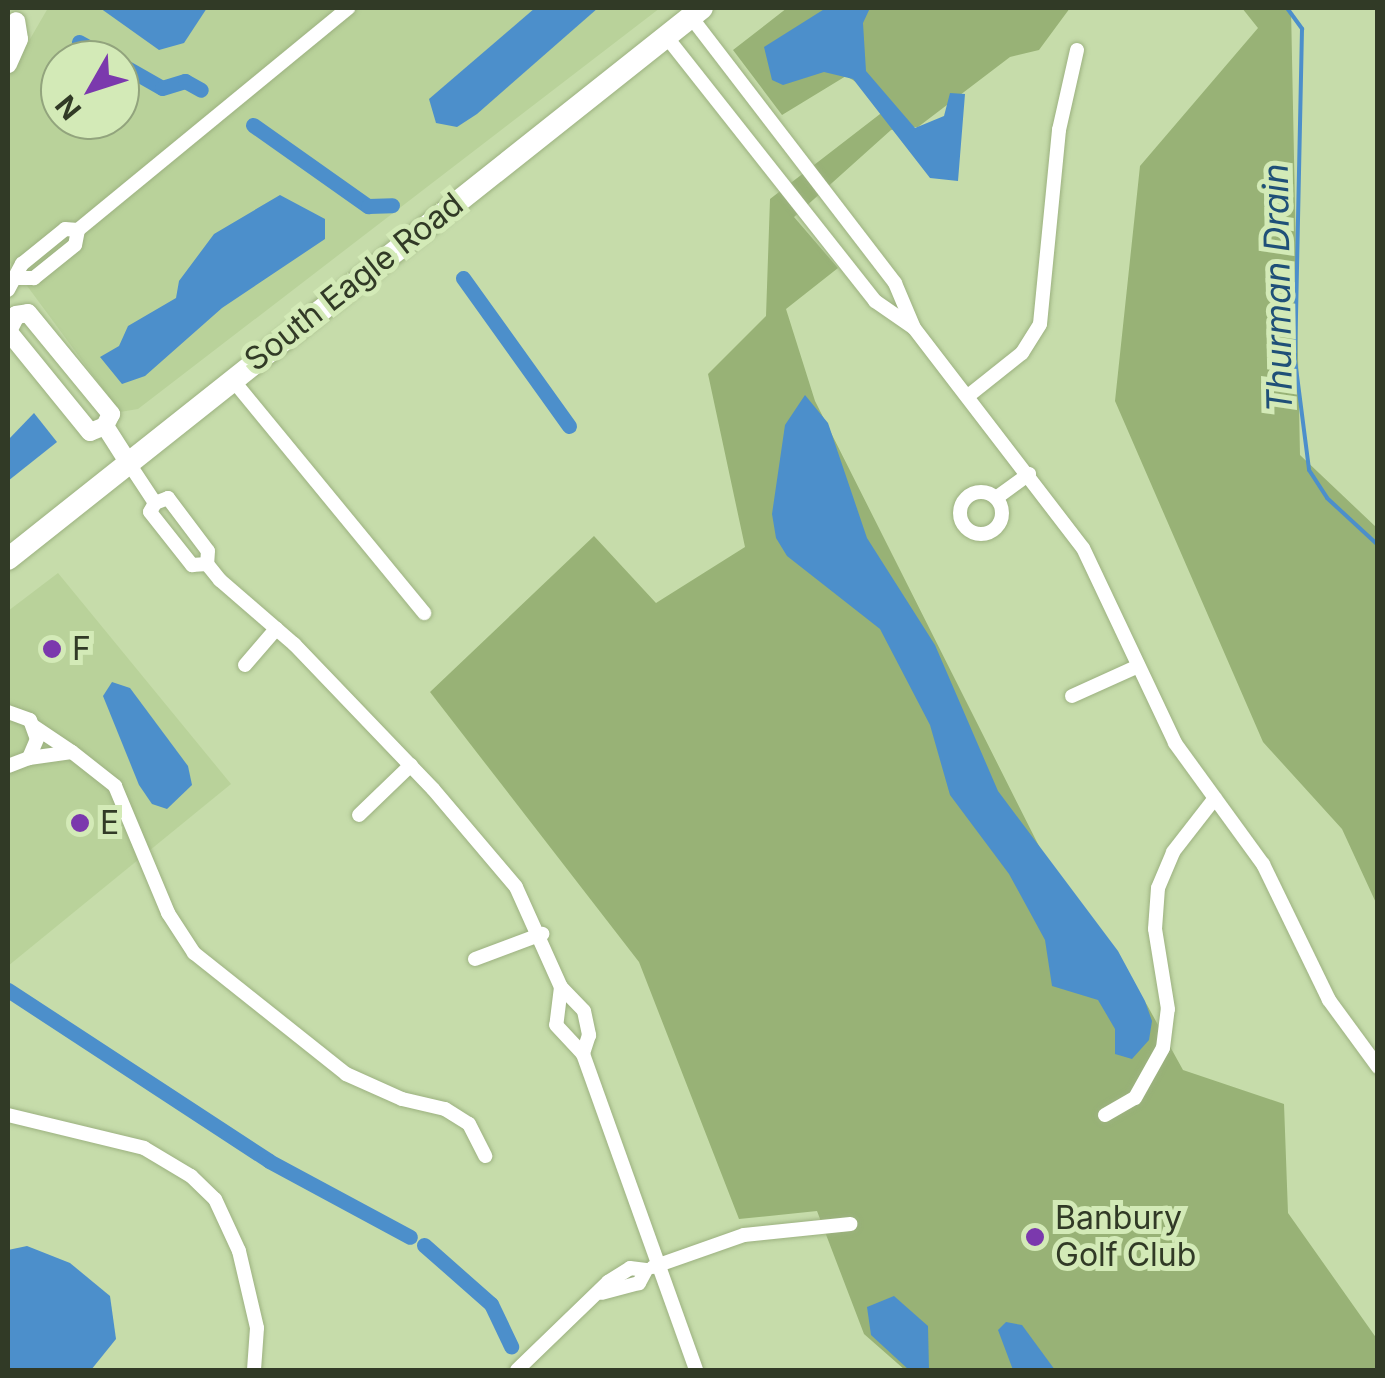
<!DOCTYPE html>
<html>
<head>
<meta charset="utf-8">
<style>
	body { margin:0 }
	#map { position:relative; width:1385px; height:1378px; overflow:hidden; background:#c6dcaa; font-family:Inter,sans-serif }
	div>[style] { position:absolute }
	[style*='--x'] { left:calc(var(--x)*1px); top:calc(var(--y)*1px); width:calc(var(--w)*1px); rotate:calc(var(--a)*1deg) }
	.built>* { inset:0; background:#b9d29a }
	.green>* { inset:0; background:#98b276 }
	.water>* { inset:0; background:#4c8fcb }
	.stream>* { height:4px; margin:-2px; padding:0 2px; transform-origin:2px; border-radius:2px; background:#4c8fcb }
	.canal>* { height:15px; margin:-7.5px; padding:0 7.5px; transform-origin:7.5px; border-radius:7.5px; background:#4c8fcb }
	.roads { filter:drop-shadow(0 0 2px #9cb180) drop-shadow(0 0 2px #9cb180) }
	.minor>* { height:14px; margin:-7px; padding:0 7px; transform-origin:7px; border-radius:7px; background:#fff }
	.minor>.ring { margin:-7px; padding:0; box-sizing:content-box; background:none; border:14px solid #fff; border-radius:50% }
	.tertiary>* { height:18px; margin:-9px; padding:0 9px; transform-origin:9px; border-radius:9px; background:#fff }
	.trunk>* { height:22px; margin:-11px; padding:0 11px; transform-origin:11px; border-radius:11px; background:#fff }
	.dots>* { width:28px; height:28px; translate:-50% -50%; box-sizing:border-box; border:5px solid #d3eab7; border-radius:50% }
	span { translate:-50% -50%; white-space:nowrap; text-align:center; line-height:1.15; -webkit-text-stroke:10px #d3eab7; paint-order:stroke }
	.street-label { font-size:32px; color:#313a26 }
	.poi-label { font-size:32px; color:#313a26 }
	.left { translate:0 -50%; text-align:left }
	.water-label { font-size:35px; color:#1f5078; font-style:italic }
	.frame { position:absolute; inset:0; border:10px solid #313a26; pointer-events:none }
	.north { position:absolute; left:40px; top:40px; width:100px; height:100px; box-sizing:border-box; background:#d3eab7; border:2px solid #92a47d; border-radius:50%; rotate:231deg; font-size:28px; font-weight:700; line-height:40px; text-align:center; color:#313a26 }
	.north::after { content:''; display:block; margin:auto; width:35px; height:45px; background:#7b39ad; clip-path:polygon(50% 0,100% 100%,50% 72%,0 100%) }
</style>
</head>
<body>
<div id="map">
	<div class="built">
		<div style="clip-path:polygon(evenodd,48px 8px,660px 8px,138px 409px,120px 412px,8px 260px,8px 77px,48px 8px,60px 60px,120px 60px,120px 120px,60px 120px,60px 60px)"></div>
		<div style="clip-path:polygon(58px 573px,231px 784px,8px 966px,8px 611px)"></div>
	</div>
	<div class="green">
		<div style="clip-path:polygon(787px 8px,1070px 8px,1039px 50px,1010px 57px,918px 127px,891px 130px,794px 217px,838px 268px,786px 309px,815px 401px,1048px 864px,1147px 1005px,1183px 1070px,1284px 1104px,1288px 1213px,1377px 1339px,1377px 1370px,905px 1370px,864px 1334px,817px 1211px,739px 1219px,639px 962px,430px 692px,594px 536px,656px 603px,745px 547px,708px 374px,766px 316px,770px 199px,893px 104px,846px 76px,782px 115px,733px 50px)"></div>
		<div style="clip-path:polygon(1242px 8px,1291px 8px,1300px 455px,1377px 528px,1377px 905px,1342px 829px,1263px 742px,1115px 401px,1140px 166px,1258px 28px)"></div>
	</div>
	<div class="water">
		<div style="clip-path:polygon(100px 8px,207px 8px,184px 43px,159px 50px)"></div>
		<div style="clip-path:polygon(535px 8px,598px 8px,477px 114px,457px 127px,436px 123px,429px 99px)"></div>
		<div style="clip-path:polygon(826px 8px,870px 8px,863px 23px,866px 71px,915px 128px,944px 116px,950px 93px,965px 94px,958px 181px,930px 178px,853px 79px,824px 72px,783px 85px,772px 80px,764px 47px)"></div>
		<div style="clip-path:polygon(280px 195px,325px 219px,325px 239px,222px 308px,145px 376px,122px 384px,100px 357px,119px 346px,128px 326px,176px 298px,179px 281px,214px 234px)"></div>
		<div style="clip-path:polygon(805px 395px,828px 423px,867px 538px,935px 645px,998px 791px,1118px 951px,1145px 1001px,1152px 1021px,1149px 1040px,1132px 1059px,1115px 1054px,1115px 1029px,1098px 1000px,1052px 986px,1045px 940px,1009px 874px,950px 795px,930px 725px,880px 629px,787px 556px,776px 538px,772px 514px,785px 425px)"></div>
		<div style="clip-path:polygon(34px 413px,57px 442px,8px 481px,8px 440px)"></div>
		<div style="clip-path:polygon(112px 682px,130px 688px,188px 766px,192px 785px,167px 809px,152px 804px,139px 785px,103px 696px)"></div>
		<div style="clip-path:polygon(27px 1246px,70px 1263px,110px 1296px,116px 1339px,91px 1370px,8px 1370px,8px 1250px)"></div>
		<div style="clip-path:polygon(894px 1296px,928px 1326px,929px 1370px,909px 1370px,871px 1335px,867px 1307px)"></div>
		<div style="clip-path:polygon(1006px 1322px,1022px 1325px,1055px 1370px,1013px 1370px,998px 1330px)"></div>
	</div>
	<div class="stream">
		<div style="--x:1287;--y:8;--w:26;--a:54"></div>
		<div style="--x:1302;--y:29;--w:331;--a:91.2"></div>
		<div style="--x:1295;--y:360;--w:111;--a:82.7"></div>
		<div style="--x:1309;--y:470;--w:33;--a:57"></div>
		<div style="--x:1327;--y:498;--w:69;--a:42.7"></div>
	</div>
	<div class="canal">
		<div style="--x:79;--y:42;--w:38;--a:29"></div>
		<div style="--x:120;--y:64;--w:48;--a:29.7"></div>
		<div style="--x:162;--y:88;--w:24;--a:-17"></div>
		<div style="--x:185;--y:81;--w:18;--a:29"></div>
		<div style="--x:253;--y:125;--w:141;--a:35.2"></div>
		<div style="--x:368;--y:206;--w:24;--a:-2"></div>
		<div style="--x:463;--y:278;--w:182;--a:54.4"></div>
		<div style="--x:8;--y:990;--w:312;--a:33.2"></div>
		<div style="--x:269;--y:1161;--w:160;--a:28.3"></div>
		<div style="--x:424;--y:1245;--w:89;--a:41.4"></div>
		<div style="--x:491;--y:1304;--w:47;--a:64.5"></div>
	</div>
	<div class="roads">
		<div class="minor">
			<div style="--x:665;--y:35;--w:339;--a:51.7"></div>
			<div style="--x:875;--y:301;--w:47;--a:34.7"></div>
			<div style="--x:914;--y:328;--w:49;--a:-112.9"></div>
			<div style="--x:895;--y:283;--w:337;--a:-127.5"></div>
			<div style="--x:78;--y:230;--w:350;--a:-39.4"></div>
			<div style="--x:8;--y:290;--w:30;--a:-62"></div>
			<div style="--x:22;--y:264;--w:55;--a:-39.1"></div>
			<div style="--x:65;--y:229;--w:13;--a:4"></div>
			<div style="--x:78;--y:230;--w:15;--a:101"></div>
			<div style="--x:75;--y:245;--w:53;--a:141.2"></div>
			<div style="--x:34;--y:278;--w:16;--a:180"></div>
			<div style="--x:914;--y:328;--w:277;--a:52.5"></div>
			<div style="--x:1083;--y:548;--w:216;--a:64.7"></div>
			<div style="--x:1175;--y:743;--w:150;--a:54"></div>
			<div style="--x:1263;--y:864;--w:151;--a:64.1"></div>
			<div style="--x:1329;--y:1000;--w:83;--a:53.8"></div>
			<div style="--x:232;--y:379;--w:303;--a:50.6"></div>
			<div style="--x:968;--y:396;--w:69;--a:-38.5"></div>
			<div style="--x:1022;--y:353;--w:34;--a:-58"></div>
			<div style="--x:1040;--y:324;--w:195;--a:-84.4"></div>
			<div style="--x:1059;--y:130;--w:82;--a:-77.3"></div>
			<div style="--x:128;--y:462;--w:49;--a:56.6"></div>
			<div style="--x:155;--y:503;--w:10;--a:119"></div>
			<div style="--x:150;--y:512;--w:68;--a:51.6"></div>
			<div style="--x:192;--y:565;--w:15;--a:-4"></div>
			<div class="ring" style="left:960px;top:492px;width:28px;height:28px"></div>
			<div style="--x:996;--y:498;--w:41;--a:-36"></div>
			<div style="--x:155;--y:503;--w:14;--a:-21"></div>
			<div style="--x:168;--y:498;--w:66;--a:53"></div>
			<div style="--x:208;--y:551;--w:13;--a:94"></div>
			<div style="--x:207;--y:564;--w:21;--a:51"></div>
			<div style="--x:220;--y:580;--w:98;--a:40.9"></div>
			<div style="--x:294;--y:644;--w:201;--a:46.2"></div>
			<div style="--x:433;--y:789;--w:128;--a:49.7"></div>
			<div style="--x:516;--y:887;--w:110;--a:65.8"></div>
			<div style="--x:561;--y:987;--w:33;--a:46"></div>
			<div style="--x:584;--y:1011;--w:25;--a:78"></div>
			<div style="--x:589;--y:1035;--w:20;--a:108"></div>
			<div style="--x:245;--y:665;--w:48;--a:-49.3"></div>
			<div style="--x:1072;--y:696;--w:72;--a:-24.4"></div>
			<div style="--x:8;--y:712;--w:23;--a:20"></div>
			<div style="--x:30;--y:720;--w:20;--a:70"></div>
			<div style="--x:37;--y:739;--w:21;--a:113"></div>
			<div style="--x:29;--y:758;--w:22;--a:159"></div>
			<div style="--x:72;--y:752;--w:55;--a:38.3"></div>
			<div style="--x:115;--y:786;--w:138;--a:67.3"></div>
			<div style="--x:168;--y:913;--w:48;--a:57"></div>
			<div style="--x:194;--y:953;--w:194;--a:38.5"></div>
			<div style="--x:346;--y:1074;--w:61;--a:24.1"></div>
			<div style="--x:402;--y:1099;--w:44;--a:13.1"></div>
			<div style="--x:445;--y:1109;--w:28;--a:32"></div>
			<div style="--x:469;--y:1124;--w:36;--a:63"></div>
			<div style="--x:29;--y:758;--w:43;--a:-7.9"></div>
			<div style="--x:72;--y:752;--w:47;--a:-146.3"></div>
			<div style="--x:359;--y:815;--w:72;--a:-43.9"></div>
			<div style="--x:475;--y:959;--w:72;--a:-20.5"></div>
			<div style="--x:561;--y:987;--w:38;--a:97"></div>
			<div style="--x:556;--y:1025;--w:40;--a:47"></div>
			<div style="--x:583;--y:1054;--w:336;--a:70.3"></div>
			<div style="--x:8;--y:1115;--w:140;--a:13.6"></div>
			<div style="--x:144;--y:1148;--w:55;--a:30.8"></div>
			<div style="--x:191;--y:1176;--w:33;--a:44"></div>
			<div style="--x:215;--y:1199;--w:57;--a:65.2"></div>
			<div style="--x:239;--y:1251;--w:79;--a:76.8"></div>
			<div style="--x:257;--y:1328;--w:42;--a:94.1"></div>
			<div style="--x:1105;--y:1115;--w:34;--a:-30"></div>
			<div style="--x:1135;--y:1098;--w:57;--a:-60.8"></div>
			<div style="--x:1163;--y:1048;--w:39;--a:-83"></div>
			<div style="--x:1168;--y:1009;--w:81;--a:-99.2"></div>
			<div style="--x:1155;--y:929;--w:41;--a:-85.8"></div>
			<div style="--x:1158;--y:888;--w:39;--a:-67"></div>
			<div style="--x:1173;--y:852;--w:68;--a:-52.1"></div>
			<div style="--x:653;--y:1267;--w:96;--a:-19.4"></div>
			<div style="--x:744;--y:1235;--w:107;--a:-5.9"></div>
			<div style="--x:517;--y:1370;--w:127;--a:-44"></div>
			<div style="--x:608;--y:1282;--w:26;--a:-32"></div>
			<div style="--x:630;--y:1268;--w:16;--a:7"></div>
			<div style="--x:646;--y:1270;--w:15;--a:118"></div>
			<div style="--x:639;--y:1283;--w:38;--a:165"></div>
		</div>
		<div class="tertiary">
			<div style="--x:8;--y:64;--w:27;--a:-66"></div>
			<div style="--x:19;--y:39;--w:18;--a:-99"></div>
			<div style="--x:28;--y:313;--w:131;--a:50.6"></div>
			<div style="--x:111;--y:414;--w:13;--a:117"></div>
			<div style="--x:105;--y:426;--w:16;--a:158"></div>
			<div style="--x:90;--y:432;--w:130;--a:-129.1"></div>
			<div style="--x:8;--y:331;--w:18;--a:-63"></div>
			<div style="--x:16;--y:315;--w:12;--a:-9"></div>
			<div style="--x:105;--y:426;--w:43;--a:57.4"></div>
		</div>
		<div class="trunk">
			<div style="--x:8;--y:559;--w:886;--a:-38.45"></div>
		</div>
	</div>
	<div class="dots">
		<div style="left:52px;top:649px;background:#7b39ad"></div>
		<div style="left:80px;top:823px;background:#7b39ad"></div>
		<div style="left:1035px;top:1237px;background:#7b39ad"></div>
	</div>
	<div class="street-label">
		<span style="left:354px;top:282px;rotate:-38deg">South Eagle Road</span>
	</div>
	<div class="poi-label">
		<span class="left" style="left:72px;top:649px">F</span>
		<span class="left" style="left:100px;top:823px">E</span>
		<span class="left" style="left:1055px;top:1237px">Banbury<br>Golf Club</span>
	</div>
	<div class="water-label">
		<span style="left:1277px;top:288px;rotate:-91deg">Thurman Drain</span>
	</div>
	<div class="frame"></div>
	<div class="north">N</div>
</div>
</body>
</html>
